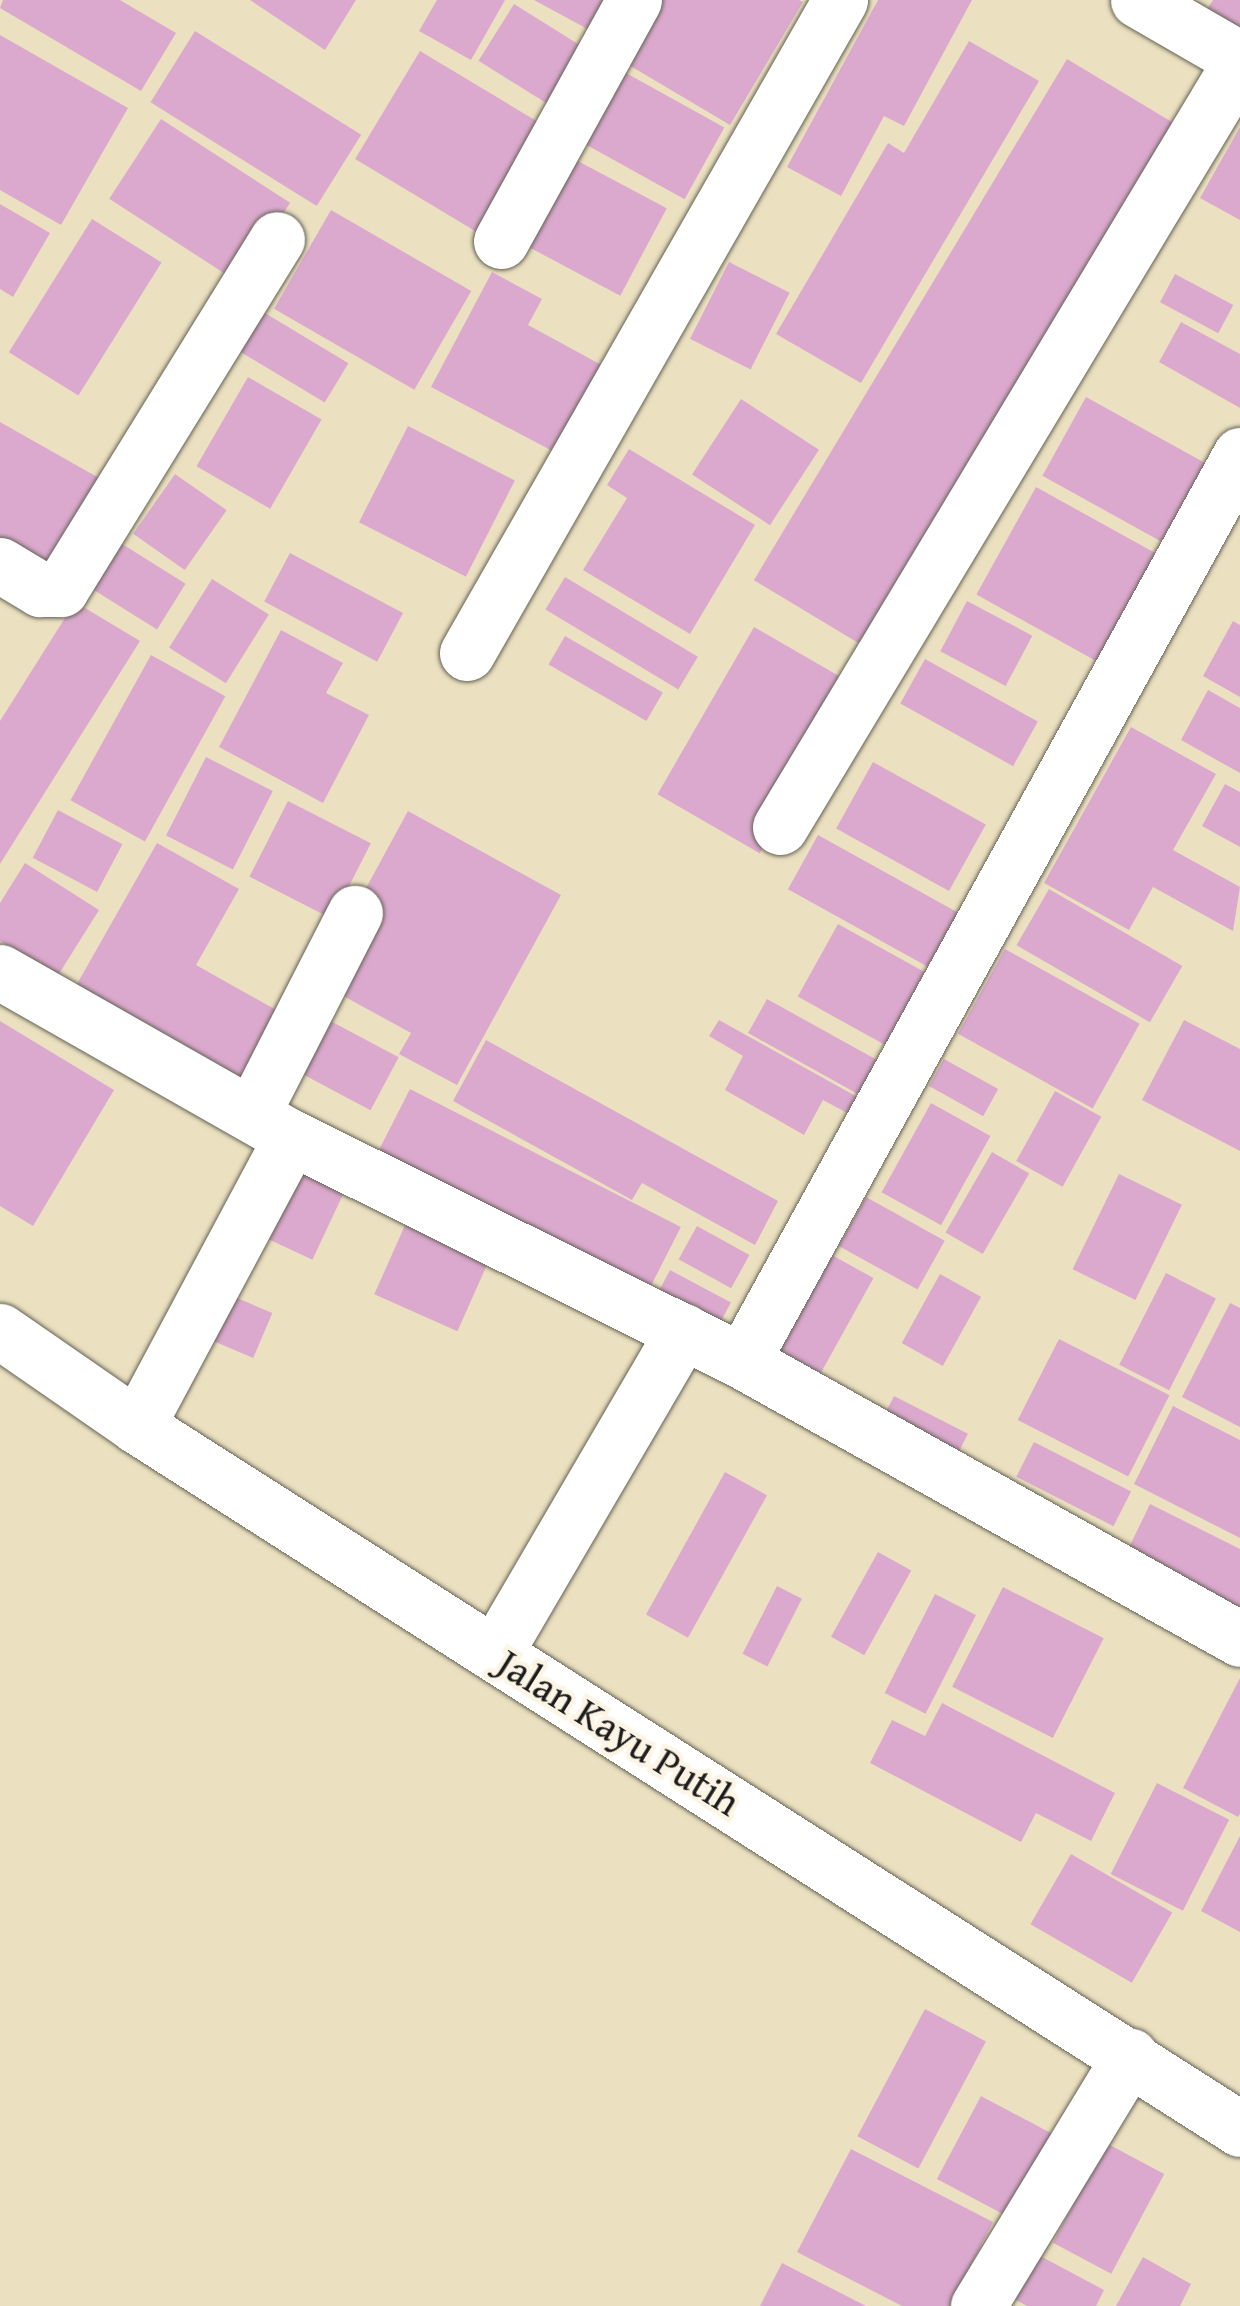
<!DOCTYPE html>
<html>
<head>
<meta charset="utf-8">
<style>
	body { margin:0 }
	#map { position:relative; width:1240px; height:2306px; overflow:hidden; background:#ebe1c0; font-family:"Gentium Book Plus",serif }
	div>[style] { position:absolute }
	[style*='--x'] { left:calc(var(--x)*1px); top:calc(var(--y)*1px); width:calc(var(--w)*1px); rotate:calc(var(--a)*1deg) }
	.building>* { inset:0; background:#dca9ce; transform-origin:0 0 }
	.roads { filter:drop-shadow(0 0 2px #646155) drop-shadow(0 0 2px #646155) }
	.minor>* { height:55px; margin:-27.5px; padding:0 27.5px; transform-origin:27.5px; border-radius:27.5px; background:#fff }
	span { translate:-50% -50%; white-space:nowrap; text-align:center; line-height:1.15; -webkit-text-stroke:9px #fcf5e5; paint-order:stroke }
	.street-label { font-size:40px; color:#1c1c1c }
</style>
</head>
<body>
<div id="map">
	<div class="building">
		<div style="clip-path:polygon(3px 0,120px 0,176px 33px,141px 91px,0 8px)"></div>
		<div style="clip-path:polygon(250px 0,356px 0,325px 50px)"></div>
		<div style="clip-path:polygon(437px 0,505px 0,471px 60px,419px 31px)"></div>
		<div style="clip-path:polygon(534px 0,627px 0,606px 39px)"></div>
		<div style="clip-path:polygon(652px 0,799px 0,803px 2px,730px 125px,617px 58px)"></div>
		<div style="clip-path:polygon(878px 0,972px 0,904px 126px,884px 116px,841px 196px,787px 167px)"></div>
		<div style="clip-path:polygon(1213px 0,1240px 0,1240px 35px,1204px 14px)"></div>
		<div style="left:514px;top:4px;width:92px;height:67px;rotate:32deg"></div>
		<div style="left:195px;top:31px;width:196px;height:84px;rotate:32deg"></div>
		<div style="clip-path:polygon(0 35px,128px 108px,61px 225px,0 190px)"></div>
		<div style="clip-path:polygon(969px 41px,1039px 81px,861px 383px,776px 334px,888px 143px,904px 153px)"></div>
		<div style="left:420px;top:51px;width:156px;height:126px;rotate:31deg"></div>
		<div style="left:1067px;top:59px;width:136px;height:608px;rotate:31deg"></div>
		<div style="left:608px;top:63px;width:133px;height:82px;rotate:29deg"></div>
		<div style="left:161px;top:119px;width:154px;height:95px;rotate:33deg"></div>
		<div style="clip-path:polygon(1240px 127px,1240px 220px,1200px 198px)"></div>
		<div style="left:559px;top:151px;width:122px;height:99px;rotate:28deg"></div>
		<div style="clip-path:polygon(0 204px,50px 233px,13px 297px,0 289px)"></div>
		<div style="left:331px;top:210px;width:162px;height:114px;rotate:30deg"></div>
		<div style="left:92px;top:219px;width:82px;height:157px;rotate:32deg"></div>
		<div style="left:729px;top:262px;width:68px;height:86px;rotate:27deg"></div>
		<div style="clip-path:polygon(492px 272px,542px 299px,528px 325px,607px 368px,560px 455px,431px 387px)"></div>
		<div style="left:1175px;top:274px;width:66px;height:32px;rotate:28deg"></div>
		<div style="left:255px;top:307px;width:109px;height:46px;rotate:31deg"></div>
		<div style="clip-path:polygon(1181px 322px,1240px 354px,1240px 408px,1159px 362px)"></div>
		<div style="left:248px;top:377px;width:85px;height:103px;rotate:30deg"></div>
		<div style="left:1086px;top:397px;width:146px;height:90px;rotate:29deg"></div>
		<div style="left:741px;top:399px;width:93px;height:90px;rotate:33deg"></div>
		<div style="clip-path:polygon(0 422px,106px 482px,50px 579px,0 551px)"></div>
		<div style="left:408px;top:426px;width:120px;height:108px;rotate:27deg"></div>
		<div style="clip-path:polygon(629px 449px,755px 525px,690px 634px,583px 570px,627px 498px,607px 485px)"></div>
		<div style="left:175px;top:474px;width:63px;height:73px;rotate:35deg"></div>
		<div style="left:1036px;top:487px;width:143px;height:123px;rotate:29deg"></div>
		<div style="left:111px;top:537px;width:88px;height:54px;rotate:32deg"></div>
		<div style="left:290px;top:553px;width:128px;height:55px;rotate:28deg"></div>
		<div style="left:565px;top:577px;width:155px;height:38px;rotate:31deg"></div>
		<div style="left:212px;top:579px;width:67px;height:81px;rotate:32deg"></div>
		<div style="left:967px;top:601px;width:74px;height:57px;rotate:28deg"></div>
		<div style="clip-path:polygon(75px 602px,140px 641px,0 864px,0 721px)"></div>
		<div style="clip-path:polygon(1233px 621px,1240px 625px,1240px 697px,1203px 676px)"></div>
		<div style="left:754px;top:627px;width:118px;height:193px;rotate:30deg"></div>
		<div style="clip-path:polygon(281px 630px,343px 663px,326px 693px,369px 715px,323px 803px,219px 747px)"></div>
		<div style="left:565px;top:636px;width:113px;height:33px;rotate:30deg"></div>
		<div style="left:151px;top:655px;width:85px;height:166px;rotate:29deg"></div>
		<div style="left:925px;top:659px;width:129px;height:51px;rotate:29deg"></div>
		<div style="clip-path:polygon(1208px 690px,1240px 708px,1240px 773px,1181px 740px)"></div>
		<div style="clip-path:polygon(1131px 727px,1216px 774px,1173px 850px,1240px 887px,1233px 931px,1153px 887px,1129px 930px,1044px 883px)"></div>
		<div style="left:206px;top:757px;width:75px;height:88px;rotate:27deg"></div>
		<div style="left:873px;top:762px;width:129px;height:76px;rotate:29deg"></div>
		<div style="clip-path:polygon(1225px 784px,1240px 792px,1240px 847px,1202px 826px)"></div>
		<div style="left:288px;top:801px;width:93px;height:85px;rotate:27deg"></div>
		<div style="left:58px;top:810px;width:73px;height:54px;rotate:28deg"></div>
		<div style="clip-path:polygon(408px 811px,561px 895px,457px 1085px,399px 1054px,411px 1033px,338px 993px,359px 901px)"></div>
		<div style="left:818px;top:835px;width:182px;height:62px;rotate:29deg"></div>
		<div style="clip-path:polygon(157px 843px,239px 889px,196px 965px,294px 1020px,252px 1093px,73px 991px)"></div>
		<div style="clip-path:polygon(25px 863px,99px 910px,57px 977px,0 941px,0 903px)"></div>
		<div style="left:1049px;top:889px;width:154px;height:65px;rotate:30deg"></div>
		<div style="left:838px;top:924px;width:102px;height:83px;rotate:29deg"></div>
		<div style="left:1005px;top:949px;width:154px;height:97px;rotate:29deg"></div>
		<div style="left:767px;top:999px;width:146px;height:39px;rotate:29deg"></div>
		<div style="left:321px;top:1016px;width:88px;height:60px;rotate:28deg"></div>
		<div style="clip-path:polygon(719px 1020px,870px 1104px,862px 1121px,823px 1100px,804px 1135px,725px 1090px,743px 1056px,709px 1036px)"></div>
		<div style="clip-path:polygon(1184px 1020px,1240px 1049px,1240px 1151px,1142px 1100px)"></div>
		<div style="clip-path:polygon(0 1021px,114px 1090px,33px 1226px,0 1206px)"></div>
		<div style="clip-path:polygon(486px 1040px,778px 1201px,755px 1245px,642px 1183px,632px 1200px,453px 1101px)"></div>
		<div style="left:944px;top:1059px;width:62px;height:31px;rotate:29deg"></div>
		<div style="left:410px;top:1089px;width:304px;height:85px;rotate:27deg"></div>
		<div style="left:1055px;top:1091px;width:53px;height:80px;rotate:29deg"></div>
		<div style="left:931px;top:1103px;width:68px;height:102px;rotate:29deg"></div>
		<div style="left:992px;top:1152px;width:43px;height:93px;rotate:30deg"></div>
		<div style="left:296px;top:1165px;width:55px;height:79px;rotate:25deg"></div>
		<div style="left:1119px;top:1174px;width:70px;height:106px;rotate:26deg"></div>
		<div style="left:866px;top:1197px;width:90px;height:56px;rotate:29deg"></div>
		<div style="left:406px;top:1223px;width:91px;height:78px;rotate:24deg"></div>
		<div style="left:697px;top:1226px;width:60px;height:38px;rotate:29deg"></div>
		<div style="left:821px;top:1249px;width:60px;height:110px;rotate:29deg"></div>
		<div style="left:670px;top:1270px;width:69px;height:43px;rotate:28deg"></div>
		<div style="left:1166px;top:1273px;width:56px;height:103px;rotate:27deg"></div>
		<div style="left:940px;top:1274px;width:47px;height:79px;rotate:29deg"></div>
		<div style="left:230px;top:1295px;width:46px;height:49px;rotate:23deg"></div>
		<div style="clip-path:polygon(1230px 1303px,1240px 1308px,1240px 1427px,1182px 1397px)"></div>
		<div style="left:1059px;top:1339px;width:124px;height:91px;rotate:27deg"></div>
		<div style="left:894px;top:1396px;width:83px;height:39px;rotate:27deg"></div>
		<div style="clip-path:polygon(1173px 1406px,1240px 1440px,1240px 1538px,1134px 1484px)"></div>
		<div style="left:1034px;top:1442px;width:109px;height:39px;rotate:27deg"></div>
		<div style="left:725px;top:1472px;width:48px;height:163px;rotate:29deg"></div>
		<div style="clip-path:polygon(1150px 1504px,1240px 1549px,1240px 1614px,1121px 1564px)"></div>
		<div style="left:878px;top:1552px;width:38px;height:97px;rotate:29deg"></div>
		<div style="left:777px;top:1586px;width:28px;height:76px;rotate:27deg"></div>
		<div style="left:1003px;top:1587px;width:113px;height:112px;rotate:27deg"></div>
		<div style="left:935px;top:1594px;width:46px;height:111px;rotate:27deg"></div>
		<div style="clip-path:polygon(1240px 1678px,1240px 1814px,1238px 1817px,1183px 1788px)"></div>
		<div style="clip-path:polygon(942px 1703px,1115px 1793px,1091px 1841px,1036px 1813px,1021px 1842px,870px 1763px,892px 1720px,925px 1736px)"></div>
		<div style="left:1157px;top:1783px;width:81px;height:102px;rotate:27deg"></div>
		<div style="clip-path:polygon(1240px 1836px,1240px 1932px,1201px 1911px)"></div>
		<div style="left:1071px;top:1854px;width:117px;height:81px;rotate:30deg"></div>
		<div style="left:925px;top:2009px;width:69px;height:144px;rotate:28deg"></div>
		<div style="left:981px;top:2096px;width:86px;height:94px;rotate:28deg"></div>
		<div style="left:1106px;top:2143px;width:66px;height:113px;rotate:28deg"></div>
		<div style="clip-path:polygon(851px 2149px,993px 2222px,950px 2306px,902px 2306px,797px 2252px)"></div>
		<div style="clip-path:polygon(1029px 2250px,1104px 2290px,1096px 2306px,1027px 2306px,1005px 2294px)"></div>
		<div style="clip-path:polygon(1143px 2257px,1191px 2284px,1180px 2306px,1116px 2306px)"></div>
		<div style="clip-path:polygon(782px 2263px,866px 2306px,760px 2306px)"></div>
	</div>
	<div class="roads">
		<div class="minor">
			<div style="--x:1138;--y:0;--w:118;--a:30"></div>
			<div style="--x:501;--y:241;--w:275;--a:-61.1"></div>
			<div style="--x:0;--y:565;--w:47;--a:31"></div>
			<div style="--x:40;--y:589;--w:21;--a:0"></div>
			<div style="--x:61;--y:589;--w:411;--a:-58.3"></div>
			<div style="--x:467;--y:653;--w:752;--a:-60.26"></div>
			<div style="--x:780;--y:827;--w:893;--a:-58.98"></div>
			<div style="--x:0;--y:972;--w:335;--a:29.6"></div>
			<div style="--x:291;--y:1137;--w:504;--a:26.41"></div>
			<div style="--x:742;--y:1361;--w:570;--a:29.17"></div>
			<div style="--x:252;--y:1114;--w:226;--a:-62.9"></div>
			<div style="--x:0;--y:1331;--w:167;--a:34.7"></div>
			<div style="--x:137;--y:1426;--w:1308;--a:32.51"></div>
			<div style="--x:742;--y:1361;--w:1034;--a:-61.2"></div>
			<div style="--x:137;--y:1426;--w:327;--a:-61.9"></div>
			<div style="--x:495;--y:1653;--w:373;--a:-59.7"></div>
			<div style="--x:978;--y:2306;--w:293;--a:-58.7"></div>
		</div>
	</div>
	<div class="street-label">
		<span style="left:619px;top:1732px;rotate:32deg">Jalan Kayu Putih</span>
	</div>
</div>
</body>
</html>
